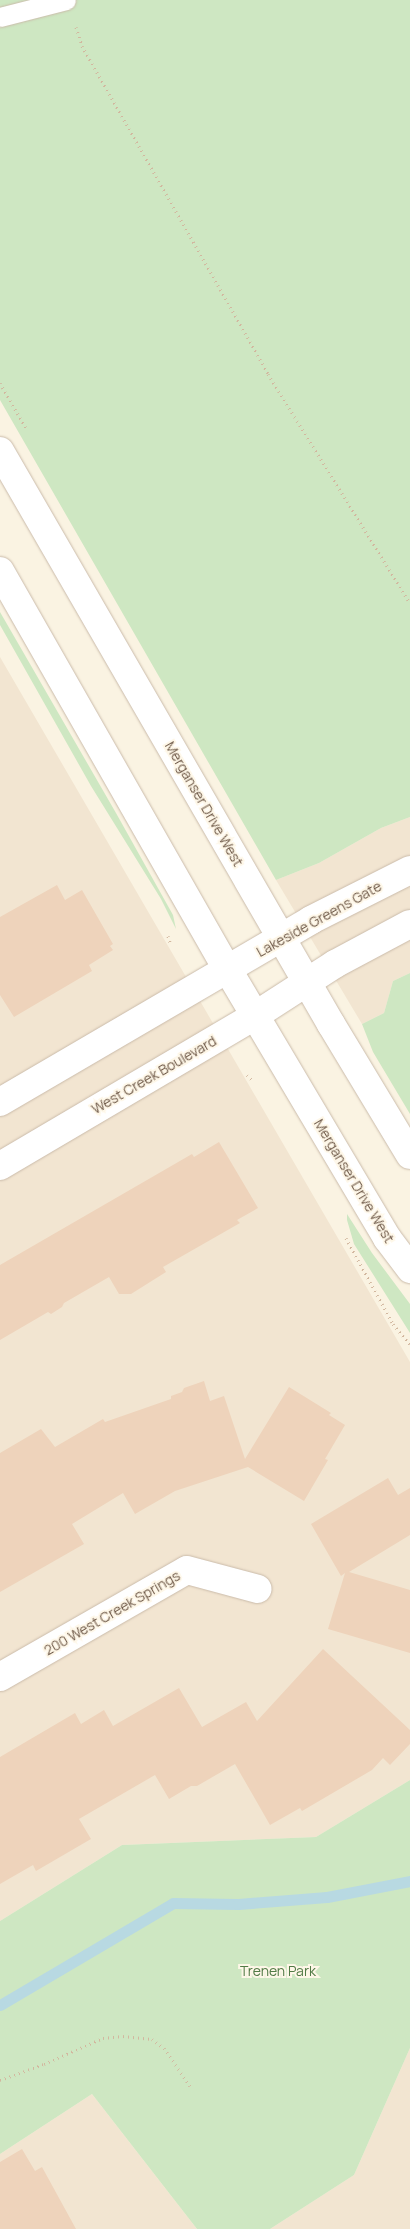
<!DOCTYPE html>
<html>
<head>
<meta charset="utf-8">
<style>
	body { margin:0 }
	#map { position:relative; width:410px; height:2229px; overflow:hidden; background:#faf3e2; font-family:Manrope,sans-serif }
	div>[style] { position:absolute }
	[style*='--x'] { left:calc(var(--x)*1px); top:calc(var(--y)*1px); width:calc(var(--w)*1px); rotate:calc(var(--a)*1deg) }
	.residential>* { inset:0; background:#f2e5d1 }
	.green>* { inset:0; background:#cee7c2 }
	.stream>* { height:11px; margin:-5.5px; padding:0 5.5px; transform-origin:5.5px; border-radius:5.5px; background:#b8d9e2 }
	.building>* { inset:0; background:#eed3bb }
	.path>* { height:3px; margin-top:-1.5px; transform-origin:0; background:repeating-linear-gradient(90deg,#d2b79f 0 1px,transparent 0 5px) }
	.roads { filter:drop-shadow(0 0 1px #cabbaa) drop-shadow(0 0 1px #cabbaa) }
	.service>* { height:19px; margin:-9.5px; padding:0 9.5px; transform-origin:9.5px; border-radius:9.5px; background:#fff }
	.minor>* { height:28px; margin:-14px; padding:0 14px; transform-origin:14px; border-radius:14px; background:#fff }
	.tertiary>* { height:28px; margin:-14px; padding:0 14px; transform-origin:14px; border-radius:14px; background:#fff }
	span { translate:-50% -50%; white-space:nowrap; text-align:center; line-height:1.15; -webkit-text-stroke:4px #fef7e8; paint-order:stroke }
	.street-label { font-size:14px; color:#705b4a }
	.park-label { font-size:14px; color:#527b46 }
</style>
</head>
<body>
<div id="map">
	<div class="residential">
		<div style="clip-path:polygon(0 657px,410px 1362px,410px 1780px,316px 1837px,122px 1845px,0 1921px)"></div>
		<div style="clip-path:polygon(410px 817px,410px 973px,393px 981px,384px 1013px,362px 1024px,276px 880px,319px 863px,381px 828px)"></div>
		<div style="clip-path:polygon(410px 2048px,410px 2229px,270px 2229px,354px 2175px)"></div>
		<div style="clip-path:polygon(92px 2094px,197px 2229px,0 2229px,0 2154px)"></div>
	</div>
	<div class="green">
		<div style="clip-path:polygon(0 0,410px 0,410px 817px,381px 828px,319px 863px,276px 880px,0 400px)"></div>
		<div style="clip-path:polygon(0 612px,116px 813px,173px 915px,176px 929px,161px 899px,91px 786px,0 625px)"></div>
		<div style="clip-path:polygon(410px 973px,410px 1114px,373px 1052px,362px 1024px,384px 1013px,393px 981px)"></div>
		<div style="clip-path:polygon(347px 1214px,372px 1253px,410px 1304px,410px 1333px,354px 1244px,347px 1220px)"></div>
		<div style="clip-path:polygon(410px 1780px,410px 2048px,354px 2175px,270px 2229px,197px 2229px,92px 2094px,0 2154px,0 1921px,122px 1845px,316px 1837px)"></div>
	</div>
	<div class="stream">
		<div style="--x:0;--y:2005;--w:201;--a:-30.5"></div>
		<div style="--x:173;--y:1903;--w:65;--a:0.9"></div>
		<div style="--x:238;--y:1904;--w:89;--a:-4.5"></div>
		<div style="--x:327;--y:1897;--w:85;--a:-10.9"></div>
	</div>
	<div class="building">
		<div style="clip-path:polygon(57px 885px,65px 900px,82px 890px,113px 944px,110px 946px,113px 950px,89px 965px,92px 971px,14px 1017px,0 995px,0 917px)"></div>
		<div style="clip-path:polygon(219px 1142px,258px 1208px,237px 1220px,240px 1223px,163px 1267px,166px 1272px,131px 1294px,119px 1294px,109px 1277px,64px 1303px,62px 1307px,51px 1314px,48px 1312px,0 1340px,0 1265px,192px 1154px,194px 1157px)"></div>
		<div style="clip-path:polygon(204px 1381px,210px 1401px,224px 1396px,245px 1459px,289px 1387px,331px 1413px,329px 1415px,345px 1425px,325px 1459px,328px 1460px,304px 1501px,248px 1467px,175px 1491px,135px 1514px,123px 1493px,72px 1524px,84px 1544px,0 1592px,0 1453px,41px 1429px,55px 1447px,103px 1419px,105px 1422px,171px 1399px,171px 1396px,182px 1392px,184px 1388px)"></div>
		<div style="clip-path:polygon(388px 1478px,398px 1495px,410px 1488px,410px 1535px,349px 1572px,410px 1590px,410px 1653px,328px 1629px,345px 1573px,341px 1576px,311px 1524px)"></div>
		<div style="clip-path:polygon(323px 1649px,410px 1730px,410px 1744px,390px 1765px,383px 1758px,372px 1770px,302px 1811px,300px 1808px,270px 1825px,235px 1764px,197px 1786px,191px 1786px,169px 1799px,155px 1775px,79px 1819px,91px 1839px,36px 1871px,33px 1865px,0 1884px,0 1757px,75px 1713px,81px 1724px,104px 1710px,113px 1726px,179px 1688px,202px 1727px,246px 1702px,257px 1721px)"></div>
		<div style="clip-path:polygon(22px 2149px,35px 2171px,42px 2167px,76px 2229px,0 2229px,0 2162px)"></div>
	</div>
	<div class="path">
		<div style="--x:76;--y:27;--w:20;--a:72"></div>
		<div style="--x:82;--y:46;--w:377;--a:60.4"></div>
		<div style="--x:268;--y:374;--w:269;--a:58.2"></div>
		<div style="--x:0;--y:383;--w:52;--a:60"></div>
		<div style="--x:168;--y:936;--w:9;--a:72"></div>
		<div style="--x:247;--y:1075;--w:8;--a:45"></div>
		<div style="--x:346;--y:1238;--w:98;--a:61.3"></div>
		<div style="--x:393;--y:1324;--w:26;--a:50"></div>
		<div style="--x:0;--y:2080;--w:47;--a:-20"></div>
		<div style="--x:44;--y:2064;--w:64;--a:-23.8"></div>
		<div style="--x:103;--y:2038;--w:20;--a:-6"></div>
		<div style="--x:123;--y:2036;--w:29;--a:6"></div>
		<div style="--x:152;--y:2039;--w:15;--a:37"></div>
		<div style="--x:164;--y:2048;--w:46;--a:55.6"></div>
	</div>
	<div class="roads">
		<div class="service">
			<div style="--x:0;--y:17;--w:68;--a:-14.4"></div>
		</div>
		<div class="minor">
			<div style="--x:0;--y:1102;--w:360;--a:-30.3"></div>
			<div style="--x:311;--y:920;--w:111;--a:-26.8"></div>
			<div style="--x:0;--y:1166;--w:297;--a:-30.5"></div>
			<div style="--x:256;--y:1015;--w:94;--a:-32.8"></div>
			<div style="--x:335;--y:964;--w:85;--a:-28.1"></div>
			<div style="--x:0;--y:1677;--w:215;--a:-29.8"></div>
			<div style="--x:187;--y:1570;--w:73;--a:15"></div>
		</div>
		<div class="tertiary">
			<div style="--x:0;--y:451;--w:662;--a:59.99"></div>
			<div style="--x:331;--y:1024;--w:153;--a:58.9"></div>
			<div style="--x:0;--y:571;--w:460;--a:60.3"></div>
			<div style="--x:228;--y:970;--w:312;--a:59.3"></div>
			<div style="--x:387;--y:1238;--w:39;--a:53"></div>
		</div>
	</div>
	<div class="street-label">
		<span style="left:204px;top:804px;rotate:60deg">Merganser Drive West</span>
		<span style="left:319px;top:919px;rotate:-29deg">Lakeside Greens Gate</span>
		<span style="left:154px;top:1075px;rotate:-30deg">West Creek Boulevard</span>
		<span style="left:354px;top:1181px;rotate:59deg">Merganser Drive West</span>
		<span style="left:112px;top:1613px;rotate:-30deg">200 West Creek Springs</span>
	</div>
	<div class="park-label">
		<span style="left:278px;top:1971px">Trenen Park</span>
	</div>
</div>
</body>
</html>
